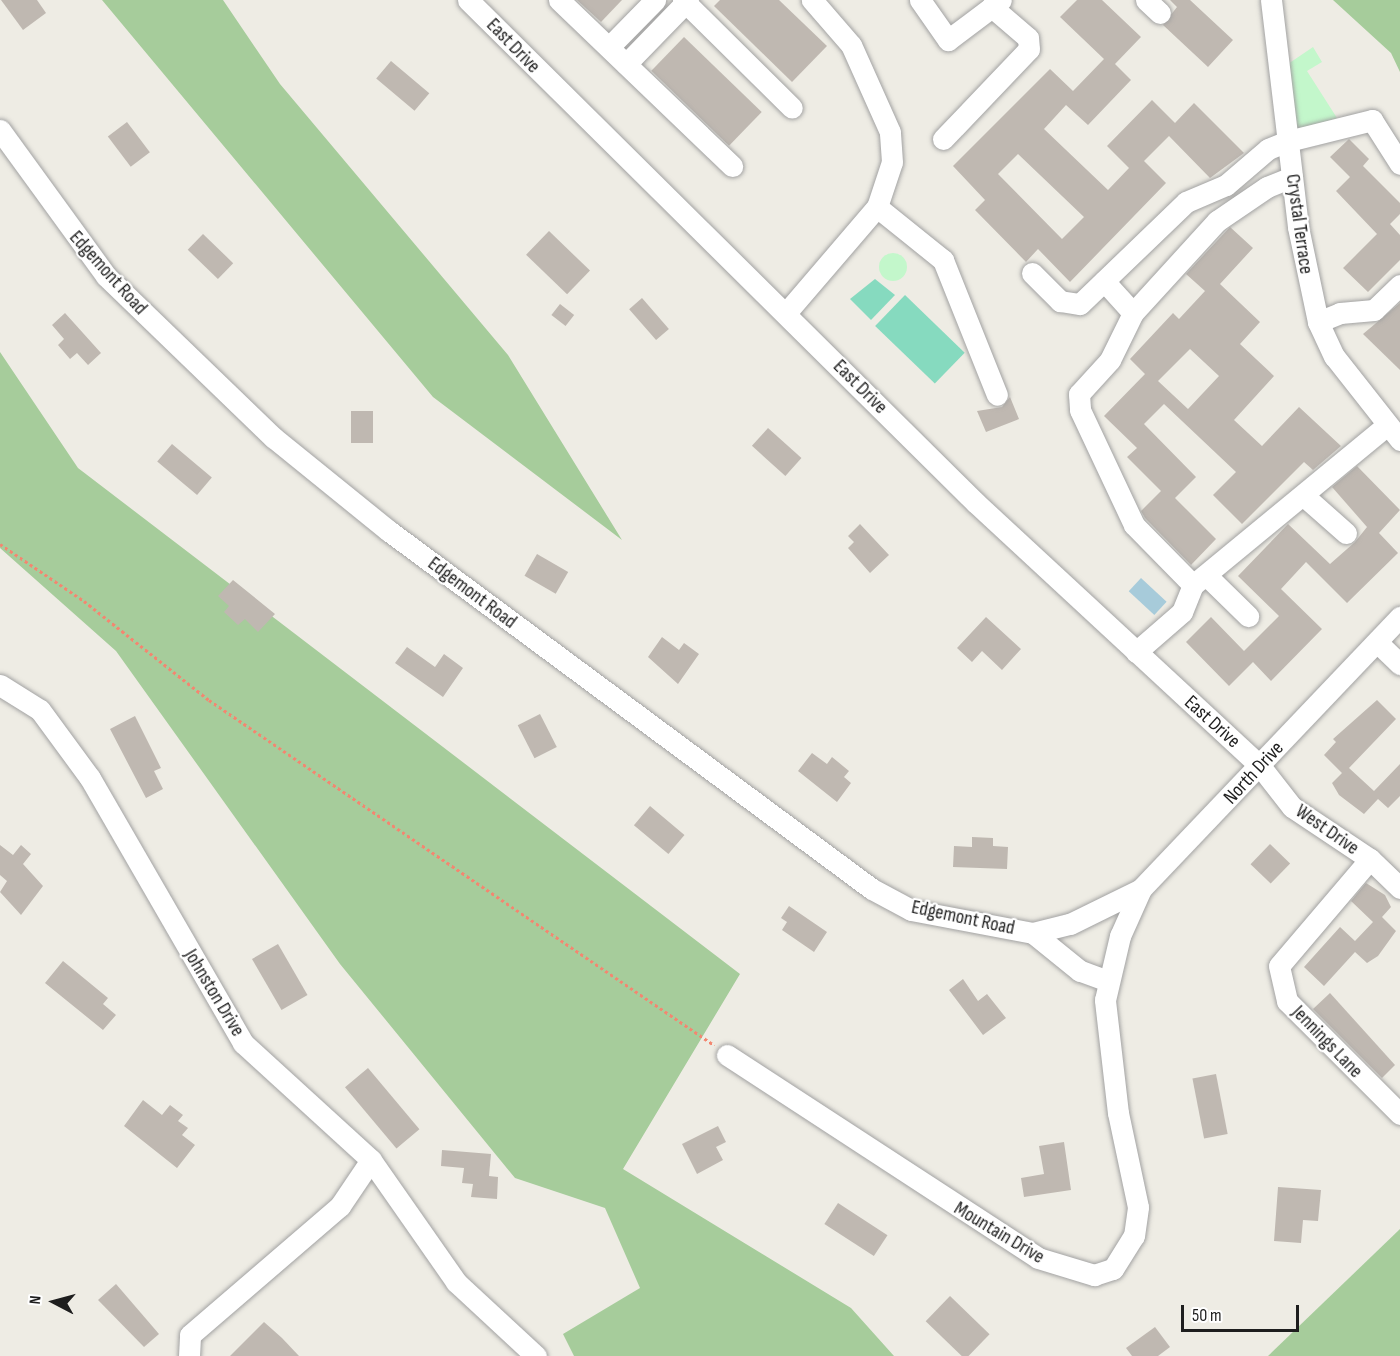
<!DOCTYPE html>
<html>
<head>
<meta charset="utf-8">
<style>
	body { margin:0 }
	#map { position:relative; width:1400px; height:1356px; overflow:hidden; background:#eeece4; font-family:"Sofia Sans Condensed",sans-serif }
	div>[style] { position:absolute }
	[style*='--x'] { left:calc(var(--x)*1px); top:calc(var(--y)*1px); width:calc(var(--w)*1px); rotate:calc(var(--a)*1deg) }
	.forest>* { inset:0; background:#a6cc9b }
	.park>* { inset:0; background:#c3f7cb }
	.round { border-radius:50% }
	.pitch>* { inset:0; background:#86dabf; transform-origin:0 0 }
	.water>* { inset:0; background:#a7cbda; transform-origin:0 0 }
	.building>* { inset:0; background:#bfb8b1; transform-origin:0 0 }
	.path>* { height:3px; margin-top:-1.5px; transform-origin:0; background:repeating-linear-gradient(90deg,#f38771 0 3px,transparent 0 6px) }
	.roads { filter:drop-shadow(0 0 2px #a2a2a2) drop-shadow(0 0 2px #a2a2a2) }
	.minor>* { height:21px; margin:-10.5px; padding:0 10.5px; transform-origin:10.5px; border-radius:10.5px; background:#fff }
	span { translate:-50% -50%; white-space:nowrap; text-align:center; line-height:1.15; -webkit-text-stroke:4.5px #fff; paint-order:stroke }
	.street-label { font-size:20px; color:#1e1e1e }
	.north { position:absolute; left:24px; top:1272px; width:60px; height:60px; -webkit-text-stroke:4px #fff; paint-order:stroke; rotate:276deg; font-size:16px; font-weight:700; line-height:24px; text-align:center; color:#1e1e1e }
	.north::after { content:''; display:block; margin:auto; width:21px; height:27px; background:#1e1e1e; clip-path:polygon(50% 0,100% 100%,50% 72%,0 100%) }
	.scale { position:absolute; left:1181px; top:1305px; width:118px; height:27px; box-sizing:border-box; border:3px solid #1e1e1e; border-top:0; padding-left:8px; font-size:18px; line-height:21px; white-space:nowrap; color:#1e1e1e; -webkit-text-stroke:4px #fff; paint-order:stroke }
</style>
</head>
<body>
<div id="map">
	<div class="forest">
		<div style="clip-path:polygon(102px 0,223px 0,280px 84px,508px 355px,622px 540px,433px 397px)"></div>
		<div style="clip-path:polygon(1333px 0,1400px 0,1400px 72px,1391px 53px)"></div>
		<div style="clip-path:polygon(0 352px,78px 468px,740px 974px,623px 1169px,851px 1308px,894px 1356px,574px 1356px,563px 1334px,640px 1288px,605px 1208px,515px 1178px,340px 964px,116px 651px,0 548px)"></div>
		<div style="clip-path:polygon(1400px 1229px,1400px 1356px,1268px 1356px)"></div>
	</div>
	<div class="park">
		<div style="clip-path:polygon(1313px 47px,1322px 62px,1307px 71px,1337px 118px,1298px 133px,1285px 66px)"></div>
		<div class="round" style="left:879px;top:253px;width:28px;height:28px"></div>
	</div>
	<div class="pitch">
		<div style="clip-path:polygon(875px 279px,895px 295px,871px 320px,850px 299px)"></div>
		<div style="left:905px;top:295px;width:83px;height:43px;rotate:44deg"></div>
	</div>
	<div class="water">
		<div style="left:1141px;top:578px;width:35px;height:18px;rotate:43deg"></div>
	</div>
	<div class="building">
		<div style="clip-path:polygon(1px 0,37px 0,46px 13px,23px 30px)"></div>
		<div style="clip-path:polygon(577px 0,622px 0,601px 22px)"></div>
		<div style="clip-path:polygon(720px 0,779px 0,827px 46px,792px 82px,714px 6px)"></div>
		<div style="clip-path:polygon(evenodd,1077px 0,1102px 0,1141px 37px,1115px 64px,1131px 80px,1088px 125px,1066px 105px,1044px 129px,1108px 190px,1129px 168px,1107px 146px,1152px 100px,1175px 123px,1194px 103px,1244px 153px,1210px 178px,1169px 136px,1144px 161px,1166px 183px,1070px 282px,1038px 249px,1026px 262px,975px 210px,985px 200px,953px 166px,1050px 69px,1073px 91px,1104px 59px,1060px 17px,1077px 0,1018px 154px,1084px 217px,1062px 239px,998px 174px,1018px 154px)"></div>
		<div style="clip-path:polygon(1170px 0,1190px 0,1233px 40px,1208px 67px,1163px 25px,1177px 7px)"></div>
		<div style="left:684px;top:37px;width:108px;height:47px;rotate:44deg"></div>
		<div style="left:391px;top:61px;width:50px;height:23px;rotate:40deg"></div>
		<div style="left:127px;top:122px;width:38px;height:24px;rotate:53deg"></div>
		<div style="clip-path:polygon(1349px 139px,1369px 159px,1363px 166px,1400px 203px,1400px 214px,1390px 224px,1400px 235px,1400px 260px,1368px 292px,1343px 268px,1377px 234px,1336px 191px,1350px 177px,1330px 157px)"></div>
		<div style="clip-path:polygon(evenodd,1230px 227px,1253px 248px,1220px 284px,1260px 322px,1240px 344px,1274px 376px,1234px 420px,1262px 446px,1299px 407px,1341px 446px,1313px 470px,1304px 462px,1242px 524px,1213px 495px,1236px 472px,1164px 404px,1144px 424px,1196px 477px,1175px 498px,1216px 539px,1191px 565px,1145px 518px,1141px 511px,1161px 491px,1127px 457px,1137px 448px,1104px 416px,1145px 374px,1130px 359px,1173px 313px,1179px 319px,1205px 291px,1186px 274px,1230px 227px,1190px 349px,1219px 376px,1188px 409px,1158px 381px,1190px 349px)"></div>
		<div style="left:549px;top:231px;width:57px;height:33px;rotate:44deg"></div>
		<div style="left:203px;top:234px;width:42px;height:22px;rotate:44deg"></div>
		<div style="left:642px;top:298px;width:41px;height:17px;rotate:49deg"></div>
		<div style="clip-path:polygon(1400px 303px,1400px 370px,1363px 334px)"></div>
		<div style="left:560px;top:304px;width:18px;height:14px;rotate:38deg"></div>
		<div style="clip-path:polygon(65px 313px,101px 353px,88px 365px,77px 353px,70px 359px,58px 345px,64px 339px,52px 325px)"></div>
		<div style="clip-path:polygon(1010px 397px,1019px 419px,986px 432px,977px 411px,1002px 407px)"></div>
		<div style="left:351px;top:411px;width:22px;height:32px"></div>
		<div style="left:768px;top:428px;width:45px;height:24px;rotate:42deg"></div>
		<div style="left:172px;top:444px;width:52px;height:23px;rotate:40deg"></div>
		<div style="clip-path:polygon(1357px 466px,1400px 510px,1379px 533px,1398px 553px,1347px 603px,1306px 562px,1281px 589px,1322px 629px,1271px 681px,1253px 662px,1229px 686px,1186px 642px,1211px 617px,1244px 651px,1279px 616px,1238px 576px,1288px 524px,1330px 564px,1355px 542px,1367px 527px,1332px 487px)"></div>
		<div style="clip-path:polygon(860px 524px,889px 555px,870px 573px,848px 548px,854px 542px,848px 536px)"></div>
		<div style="left:537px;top:554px;width:36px;height:25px;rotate:30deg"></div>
		<div style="clip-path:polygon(233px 580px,275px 614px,258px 632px,245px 619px,238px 625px,224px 612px,229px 606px,218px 596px)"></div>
		<div style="clip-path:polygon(986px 617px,1021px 649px,1002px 670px,982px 651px,972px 662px,957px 648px)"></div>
		<div style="clip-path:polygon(662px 637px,679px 650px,684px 643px,699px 654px,678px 684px,648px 657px)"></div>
		<div style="clip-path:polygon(407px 647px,435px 667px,444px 654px,463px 668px,443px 697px,395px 663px)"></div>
		<div style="clip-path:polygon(1377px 700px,1396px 719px,1349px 768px,1374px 791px,1400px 764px,1400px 796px,1388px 808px,1378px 799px,1364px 814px,1339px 795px,1332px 783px,1342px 773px,1324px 755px,1336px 742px,1333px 739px)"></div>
		<div style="left:540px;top:714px;width:37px;height:25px;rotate:63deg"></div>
		<div style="clip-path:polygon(135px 716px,161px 768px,154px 771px,163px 789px,146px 798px,110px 729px)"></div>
		<div style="clip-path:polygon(812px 753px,827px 764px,832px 757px,849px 771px,844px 777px,851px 783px,837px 802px,798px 771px)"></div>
		<div style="left:650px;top:806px;width:45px;height:25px;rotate:40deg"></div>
		<div style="clip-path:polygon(972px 837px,993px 838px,993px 846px,1008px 847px,1007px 869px,953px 867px,954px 846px,972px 847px)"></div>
		<div style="left:1270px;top:844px;width:28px;height:28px;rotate:44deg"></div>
		<div style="clip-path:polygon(0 845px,13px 855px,21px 845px,31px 854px,23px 864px,43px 886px,21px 915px,0 892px,7px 881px,0 875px)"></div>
		<div style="clip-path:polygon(1366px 883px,1385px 895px,1391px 907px,1382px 917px,1396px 931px,1378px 956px,1367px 963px,1355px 952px,1324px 986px,1304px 967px,1340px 927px,1355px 941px,1373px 922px,1351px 901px)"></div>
		<div style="clip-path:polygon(789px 906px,827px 932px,814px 952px,782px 930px,787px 922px,781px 918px)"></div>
		<div style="left:278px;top:944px;width:59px;height:30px;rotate:60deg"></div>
		<div style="clip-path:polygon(63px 961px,108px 998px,103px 1004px,116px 1015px,103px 1030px,45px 983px)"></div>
		<div style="clip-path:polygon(963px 979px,978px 1001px,987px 994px,1006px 1018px,983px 1035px,949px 990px)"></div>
		<div style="clip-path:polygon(1330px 993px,1395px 1065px,1382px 1078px,1313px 1009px)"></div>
		<div style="left:368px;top:1068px;width:80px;height:30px;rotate:50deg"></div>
		<div style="left:1216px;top:1074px;width:61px;height:24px;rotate:79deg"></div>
		<div style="clip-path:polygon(143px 1100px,162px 1115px,170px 1105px,183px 1115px,178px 1121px,188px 1128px,182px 1135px,195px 1145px,177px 1168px,124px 1126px)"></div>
		<div style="clip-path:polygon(718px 1126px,726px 1142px,716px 1147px,723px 1160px,697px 1174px,682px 1144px)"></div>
		<div style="clip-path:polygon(1064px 1142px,1071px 1190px,1024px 1197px,1021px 1178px,1044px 1174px,1039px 1146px)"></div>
		<div style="clip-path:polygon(442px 1150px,491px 1154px,489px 1176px,498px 1177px,497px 1199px,471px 1197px,473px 1184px,462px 1183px,464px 1168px,441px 1166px)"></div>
		<div style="clip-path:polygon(1278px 1187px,1321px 1190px,1318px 1221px,1303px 1220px,1301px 1243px,1274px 1241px)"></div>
		<div style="left:838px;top:1203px;width:59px;height:25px;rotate:33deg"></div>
		<div style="clip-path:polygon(116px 1284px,159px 1334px,144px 1347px,98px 1300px)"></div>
		<div style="left:950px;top:1296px;width:55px;height:35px;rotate:44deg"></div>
		<div style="clip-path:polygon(264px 1322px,282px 1338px,299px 1356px,230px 1356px)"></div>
		<div style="clip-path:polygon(1155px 1327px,1170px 1347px,1158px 1356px,1132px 1356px,1126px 1348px)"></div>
	</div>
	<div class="path">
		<div style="--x:0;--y:544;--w:102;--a:34.2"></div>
		<div style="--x:84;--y:601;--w:159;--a:38.4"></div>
		<div style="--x:209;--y:700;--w:612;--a:34.34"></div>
	</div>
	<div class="roads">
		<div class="minor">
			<div style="--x:468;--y:0;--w:715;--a:44.72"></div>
			<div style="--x:976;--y:503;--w:387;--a:42.8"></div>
			<div style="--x:1260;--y:766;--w:52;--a:52"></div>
			<div style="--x:1292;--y:807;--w:94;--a:33.7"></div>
			<div style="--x:1370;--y:859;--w:42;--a:44"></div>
			<div style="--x:559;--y:0;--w:240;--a:43.8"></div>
			<div style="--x:683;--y:0;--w:153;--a:44.7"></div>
			<div style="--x:920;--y:0;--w:49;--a:55"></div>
			<div style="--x:948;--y:40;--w:66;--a:-37"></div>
			<div style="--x:1146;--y:0;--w:19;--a:43"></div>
			<div style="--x:1271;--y:0;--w:229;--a:83.2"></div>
			<div style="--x:1298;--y:227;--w:97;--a:78.1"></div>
			<div style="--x:1318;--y:322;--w:38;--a:65"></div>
			<div style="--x:1334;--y:356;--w:107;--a:51.8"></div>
			<div style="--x:609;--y:47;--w:66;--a:-45.6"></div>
			<div style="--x:626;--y:64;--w:89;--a:-45.9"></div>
			<div style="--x:0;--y:130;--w:180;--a:54"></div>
			<div style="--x:106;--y:276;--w:233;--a:44"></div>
			<div style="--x:274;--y:438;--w:148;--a:39"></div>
			<div style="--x:389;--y:531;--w:601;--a:36.55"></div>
			<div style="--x:872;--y:889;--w:44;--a:28.3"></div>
			<div style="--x:911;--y:910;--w:124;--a:10.7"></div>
			<div style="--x:943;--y:139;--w:124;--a:-46.3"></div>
			<div style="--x:1029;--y:49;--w:11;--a:-95"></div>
			<div style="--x:1028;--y:38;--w:48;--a:-139.3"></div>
			<div style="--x:877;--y:207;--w:85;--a:38.8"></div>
			<div style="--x:943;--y:260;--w:145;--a:68.2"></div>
			<div style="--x:1032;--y:273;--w:40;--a:45"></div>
			<div style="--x:1060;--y:301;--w:20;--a:9"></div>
			<div style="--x:1080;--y:304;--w:147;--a:-43.9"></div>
			<div style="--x:1186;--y:202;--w:43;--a:-23"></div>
			<div style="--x:1226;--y:185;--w:55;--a:-40.6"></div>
			<div style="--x:1268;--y:149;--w:22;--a:-22"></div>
			<div style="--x:1288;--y:141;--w:87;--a:-14"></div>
			<div style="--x:1372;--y:120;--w:52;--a:57.5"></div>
			<div style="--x:1104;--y:281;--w:43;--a:47.8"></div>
			<div style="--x:1133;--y:313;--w:52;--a:116.1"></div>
			<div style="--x:1110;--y:360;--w:46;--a:132.4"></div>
			<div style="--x:1079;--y:394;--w:16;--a:86"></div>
			<div style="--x:1080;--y:410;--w:127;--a:64.8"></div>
			<div style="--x:1134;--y:525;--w:84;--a:45.5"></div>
			<div style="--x:786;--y:313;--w:140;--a:-49.4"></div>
			<div style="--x:877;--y:207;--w:47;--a:-71.6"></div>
			<div style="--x:892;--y:162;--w:30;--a:-94"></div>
			<div style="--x:890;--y:132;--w:95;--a:-114.1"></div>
			<div style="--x:851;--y:45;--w:60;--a:-130.9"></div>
			<div style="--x:1133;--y:313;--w:125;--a:-47.6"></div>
			<div style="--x:1217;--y:221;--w:60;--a:-34.2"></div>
			<div style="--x:1267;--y:187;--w:27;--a:-22"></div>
			<div style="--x:1318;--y:322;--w:24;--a:-22"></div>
			<div style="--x:1340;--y:313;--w:34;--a:-5"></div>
			<div style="--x:1374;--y:310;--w:36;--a:-44"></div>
			<div style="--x:1304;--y:496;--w:56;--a:41.4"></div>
			<div style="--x:1206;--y:575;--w:59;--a:44.3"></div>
			<div style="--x:1377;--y:642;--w:32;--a:44"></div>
			<div style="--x:1136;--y:652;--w:61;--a:-41"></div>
			<div style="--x:1182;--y:612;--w:29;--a:-68"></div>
			<div style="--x:1193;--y:585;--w:250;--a:-39.5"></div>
			<div style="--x:0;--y:685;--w:47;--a:32"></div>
			<div style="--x:40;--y:710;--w:84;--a:53.7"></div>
			<div style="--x:90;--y:778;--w:306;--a:60"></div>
			<div style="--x:243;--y:1043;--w:173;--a:42.4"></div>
			<div style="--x:371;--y:1160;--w:149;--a:55.1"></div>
			<div style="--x:456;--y:1282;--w:109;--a:42.8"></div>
			<div style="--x:1370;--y:859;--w:140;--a:130.4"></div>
			<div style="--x:1279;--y:966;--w:36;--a:77"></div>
			<div style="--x:1287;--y:1001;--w:160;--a:45"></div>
			<div style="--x:1108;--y:981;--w:30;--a:-160"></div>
			<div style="--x:1080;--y:971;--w:60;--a:-141"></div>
			<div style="--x:1033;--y:933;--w:38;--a:-14"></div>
			<div style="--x:1070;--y:924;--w:79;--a:-26.2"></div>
			<div style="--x:727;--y:1055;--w:371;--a:33.1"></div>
			<div style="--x:1038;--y:1258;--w:59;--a:16.9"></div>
			<div style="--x:1094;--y:1275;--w:20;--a:-18"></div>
			<div style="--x:1113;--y:1269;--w:39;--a:-58"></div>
			<div style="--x:1134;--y:1236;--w:29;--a:-82"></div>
			<div style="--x:1138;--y:1207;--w:96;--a:-102"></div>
			<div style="--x:1118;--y:1113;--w:114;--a:-96.6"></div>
			<div style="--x:1105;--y:1000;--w:66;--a:-76.8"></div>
			<div style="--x:1120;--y:936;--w:51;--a:-65.9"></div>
			<div style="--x:1141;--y:889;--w:376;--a:-46.4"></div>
			<div style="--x:189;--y:1356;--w:21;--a:-87"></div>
			<div style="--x:190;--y:1335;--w:198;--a:-40.7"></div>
			<div style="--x:340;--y:1206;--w:55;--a:-56"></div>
		</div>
	</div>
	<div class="street-label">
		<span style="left:513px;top:46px;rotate:46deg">East Drive</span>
		<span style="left:1299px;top:224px;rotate:82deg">Crystal Terrace</span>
		<span style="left:108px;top:273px;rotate:48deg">Edgemont Road</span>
		<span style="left:860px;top:387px;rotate:45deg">East Drive</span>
		<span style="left:472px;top:593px;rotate:37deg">Edgemont Road</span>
		<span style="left:1212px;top:722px;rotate:42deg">East Drive</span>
		<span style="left:1254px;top:773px;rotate:-47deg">North Drive</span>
		<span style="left:1327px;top:830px;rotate:35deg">West Drive</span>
		<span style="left:963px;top:918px;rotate:12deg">Edgemont Road</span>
		<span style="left:214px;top:993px;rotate:59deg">Johnston Drive</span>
		<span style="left:1327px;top:1042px;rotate:46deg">Jennings Lane</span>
		<span style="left:999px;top:1233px;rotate:31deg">Mountain Drive</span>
	</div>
	<div class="north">N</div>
	<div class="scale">50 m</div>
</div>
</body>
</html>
